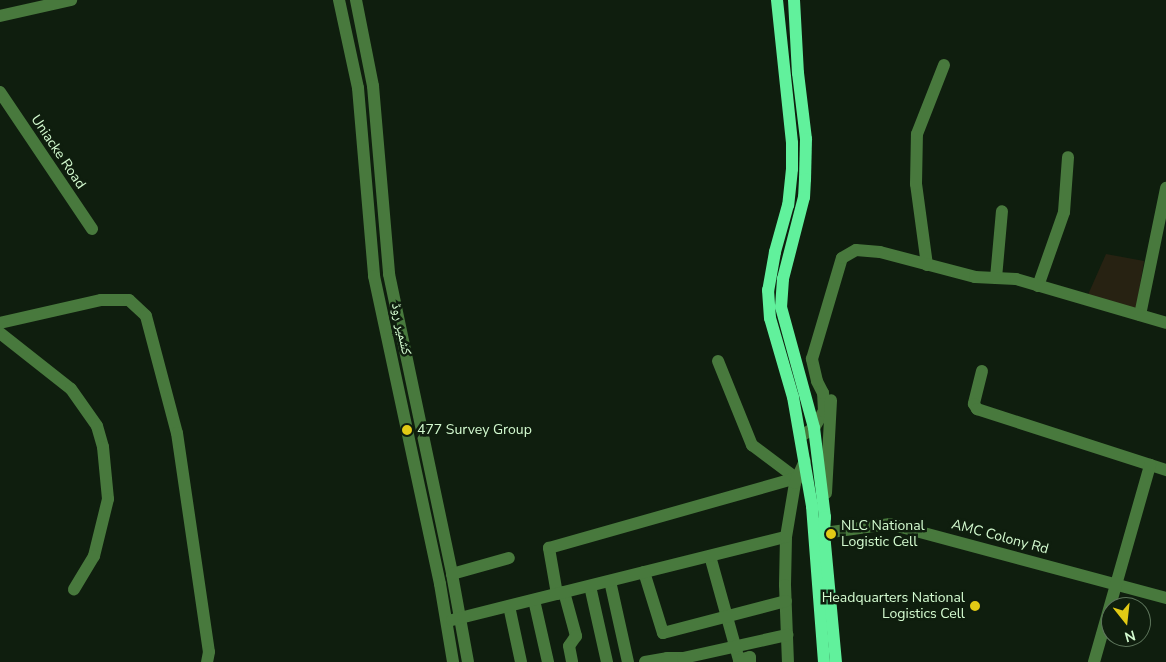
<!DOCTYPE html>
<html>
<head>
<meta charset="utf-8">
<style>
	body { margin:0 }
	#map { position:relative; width:1166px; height:662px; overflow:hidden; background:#0f1e0e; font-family:"Nunito Sans","Noto Naskh Arabic",sans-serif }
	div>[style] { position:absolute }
	.green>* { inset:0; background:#272212 }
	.minor>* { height:12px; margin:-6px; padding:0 6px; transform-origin:6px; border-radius:6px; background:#48793d }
	.major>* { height:12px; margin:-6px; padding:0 6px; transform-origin:6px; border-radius:6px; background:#61f19c }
	.dots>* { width:14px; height:14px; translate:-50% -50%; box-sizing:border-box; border:2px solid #0f1e0e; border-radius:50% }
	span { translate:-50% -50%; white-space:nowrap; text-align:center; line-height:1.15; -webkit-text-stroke:5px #0f1e0e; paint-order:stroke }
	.street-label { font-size:14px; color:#d4fbd0 }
	.poi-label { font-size:14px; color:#d4fbd0 }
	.left { translate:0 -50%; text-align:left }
	.right { translate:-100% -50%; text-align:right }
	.north { position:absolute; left:1101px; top:597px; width:50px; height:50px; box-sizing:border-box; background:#0f1e0e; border:1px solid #5e765c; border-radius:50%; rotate:164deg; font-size:14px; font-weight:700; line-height:20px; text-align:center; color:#d4fbd0 }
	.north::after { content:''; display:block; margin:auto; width:18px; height:22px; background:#e2ca15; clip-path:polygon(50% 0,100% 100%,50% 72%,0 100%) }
</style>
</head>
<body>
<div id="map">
	<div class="green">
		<i style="clip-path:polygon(1106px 254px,1144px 261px,1136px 310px,1087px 297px)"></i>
	</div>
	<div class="minor">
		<i style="left:339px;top:0;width:90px;rotate:77.8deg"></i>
		<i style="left:358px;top:88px;width:189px;rotate:85.1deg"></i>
		<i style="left:374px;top:276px;width:315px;rotate:77.9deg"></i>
		<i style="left:440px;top:584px;width:79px;rotate:80.5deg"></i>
		<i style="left:356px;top:0;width:88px;rotate:78.8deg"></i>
		<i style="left:373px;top:86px;width:189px;rotate:85.1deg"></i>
		<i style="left:389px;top:274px;width:307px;rotate:78.1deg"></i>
		<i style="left:452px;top:574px;width:89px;rotate:79.7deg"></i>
		<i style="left:0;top:16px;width:73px;rotate:-12.7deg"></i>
		<i style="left:0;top:92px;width:165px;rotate:56.1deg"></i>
		<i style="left:927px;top:265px;width:82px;rotate:-97.7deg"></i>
		<i style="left:916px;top:184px;width:50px;rotate:-88.9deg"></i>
		<i style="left:917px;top:134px;width:74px;rotate:-68.6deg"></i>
		<i style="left:996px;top:278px;width:67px;rotate:-84.9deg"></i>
		<i style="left:1038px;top:286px;width:78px;rotate:-70.6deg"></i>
		<i style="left:1064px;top:212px;width:55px;rotate:-85.8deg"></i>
		<i style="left:1140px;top:315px;width:130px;rotate:-78.4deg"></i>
		<i style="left:0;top:323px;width:104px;rotate:-12.8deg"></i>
		<i style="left:101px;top:300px;width:28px"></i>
		<i style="left:129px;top:300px;width:23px;rotate:43deg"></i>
		<i style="left:146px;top:316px;width:121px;rotate:75.2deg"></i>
		<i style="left:177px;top:433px;width:221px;rotate:81.7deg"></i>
		<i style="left:209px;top:652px;width:10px;rotate:101deg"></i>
		<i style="left:0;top:333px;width:90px;rotate:38.3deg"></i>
		<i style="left:71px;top:389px;width:45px;rotate:54.9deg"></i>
		<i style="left:97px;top:426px;width:22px;rotate:74deg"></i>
		<i style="left:103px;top:447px;width:52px;rotate:84.5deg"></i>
		<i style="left:108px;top:499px;width:59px;rotate:103.8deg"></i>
		<i style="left:94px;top:556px;width:39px;rotate:121deg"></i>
		<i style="left:718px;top:361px;width:91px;rotate:68deg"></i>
		<i style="left:752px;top:445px;width:55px;rotate:36.9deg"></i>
		<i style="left:982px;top:371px;width:34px;rotate:104deg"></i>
		<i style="left:974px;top:404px;width:6px;rotate:59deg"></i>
		<i style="left:977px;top:409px;width:199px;rotate:17.9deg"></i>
		<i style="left:801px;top:436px;width:15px;rotate:-32deg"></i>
		<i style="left:814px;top:428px;width:20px;rotate:-60deg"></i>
		<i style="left:824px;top:411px;width:18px;rotate:-93deg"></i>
		<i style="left:823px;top:393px;width:13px;rotate:-117deg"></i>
		<i style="left:817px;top:381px;width:23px;rotate:-103deg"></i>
		<i style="left:812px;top:359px;width:105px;rotate:-73.5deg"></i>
		<i style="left:842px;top:258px;width:16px;rotate:-30deg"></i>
		<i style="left:856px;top:250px;width:24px;rotate:5deg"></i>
		<i style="left:880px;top:252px;width:98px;rotate:14.7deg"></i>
		<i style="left:975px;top:277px;width:41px;rotate:2.8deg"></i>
		<i style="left:1016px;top:279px;width:156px;rotate:16.3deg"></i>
		<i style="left:826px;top:493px;width:93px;rotate:-86.9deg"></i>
		<i style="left:824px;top:533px;width:67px;rotate:-7.8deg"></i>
		<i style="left:890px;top:524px;width:286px;rotate:15deg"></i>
		<i style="left:786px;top:537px;width:48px;rotate:91.2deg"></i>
		<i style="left:785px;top:585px;width:77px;rotate:87.8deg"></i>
		<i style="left:710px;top:556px;width:108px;rotate:74.4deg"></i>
		<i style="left:739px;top:660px;width:11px;rotate:-15deg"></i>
		<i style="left:750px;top:657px;width:5px;rotate:90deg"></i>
		<i style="left:644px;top:572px;width:64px;rotate:72.7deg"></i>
		<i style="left:663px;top:633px;width:127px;rotate:-14.6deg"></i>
		<i style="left:452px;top:574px;width:59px;rotate:-15.7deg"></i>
		<i style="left:610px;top:581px;width:83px;rotate:77.5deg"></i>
		<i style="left:590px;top:586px;width:78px;rotate:77.4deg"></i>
		<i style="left:564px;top:592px;width:46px;rotate:74.7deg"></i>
		<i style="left:576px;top:636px;width:12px;rotate:125deg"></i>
		<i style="left:569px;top:646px;width:16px;rotate:79deg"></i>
		<i style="left:557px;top:594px;width:47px;rotate:-99.9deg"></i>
		<i style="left:549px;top:548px;width:257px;rotate:-15.8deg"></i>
		<i style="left:534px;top:600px;width:64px;rotate:77.3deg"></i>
		<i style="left:509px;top:606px;width:57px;rotate:77.9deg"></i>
		<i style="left:452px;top:620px;width:344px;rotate:-14deg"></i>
		<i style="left:786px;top:537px;width:55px;rotate:-80.5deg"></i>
		<i style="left:795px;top:483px;width:24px;rotate:-66deg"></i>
		<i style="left:645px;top:662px;width:22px;rotate:-10deg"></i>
		<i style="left:667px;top:658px;width:16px"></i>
		<i style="left:683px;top:658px;width:107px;rotate:-12.5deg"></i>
		<i style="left:1094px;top:662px;width:205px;rotate:-74.1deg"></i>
	</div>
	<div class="major">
		<i style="left:777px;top:0;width:144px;rotate:84deg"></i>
		<i style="left:792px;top:143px;width:26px;rotate:90deg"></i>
		<i style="left:792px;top:169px;width:36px;rotate:96deg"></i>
		<i style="left:788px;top:205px;width:49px;rotate:105.5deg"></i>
		<i style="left:775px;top:252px;width:39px;rotate:100deg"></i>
		<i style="left:768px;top:290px;width:28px;rotate:86deg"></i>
		<i style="left:770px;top:318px;width:82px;rotate:73.8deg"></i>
		<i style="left:793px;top:397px;width:111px;rotate:80.1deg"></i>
		<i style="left:812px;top:506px;width:156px;rotate:85.6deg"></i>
		<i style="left:794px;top:0;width:73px;rotate:86.9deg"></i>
		<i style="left:798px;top:73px;width:66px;rotate:83.1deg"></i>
		<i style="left:806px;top:139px;width:40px;rotate:91.4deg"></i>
		<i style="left:805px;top:179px;width:18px;rotate:93deg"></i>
		<i style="left:804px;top:197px;width:85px;rotate:104.4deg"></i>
		<i style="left:783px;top:279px;width:28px;rotate:94deg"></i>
		<i style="left:781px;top:307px;width:125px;rotate:74.7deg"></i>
		<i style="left:814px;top:428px;width:90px;rotate:83deg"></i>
		<i style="left:825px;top:517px;width:16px;rotate:94deg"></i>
		<i style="left:824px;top:533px;width:130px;rotate:84.7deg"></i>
	</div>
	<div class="dots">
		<i style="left:407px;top:430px;background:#e2ca15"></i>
		<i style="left:831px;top:534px;background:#e2ca15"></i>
		<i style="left:975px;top:606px;background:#e2ca15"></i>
	</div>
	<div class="street-label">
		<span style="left:58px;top:152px;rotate:56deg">Uniacke Road</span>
		<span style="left:401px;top:329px;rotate:78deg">کشمیر روڈ</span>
		<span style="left:1000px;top:537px;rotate:15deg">AMC Colony Rd</span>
	</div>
	<div class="poi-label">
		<span class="left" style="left:417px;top:430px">477 Survey Group</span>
		<span class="left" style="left:841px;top:534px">NLC National<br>Logistic Cell</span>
		<span class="right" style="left:965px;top:606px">Headquarters National<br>Logistics Cell</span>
	</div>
	<div class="north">N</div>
</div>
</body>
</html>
